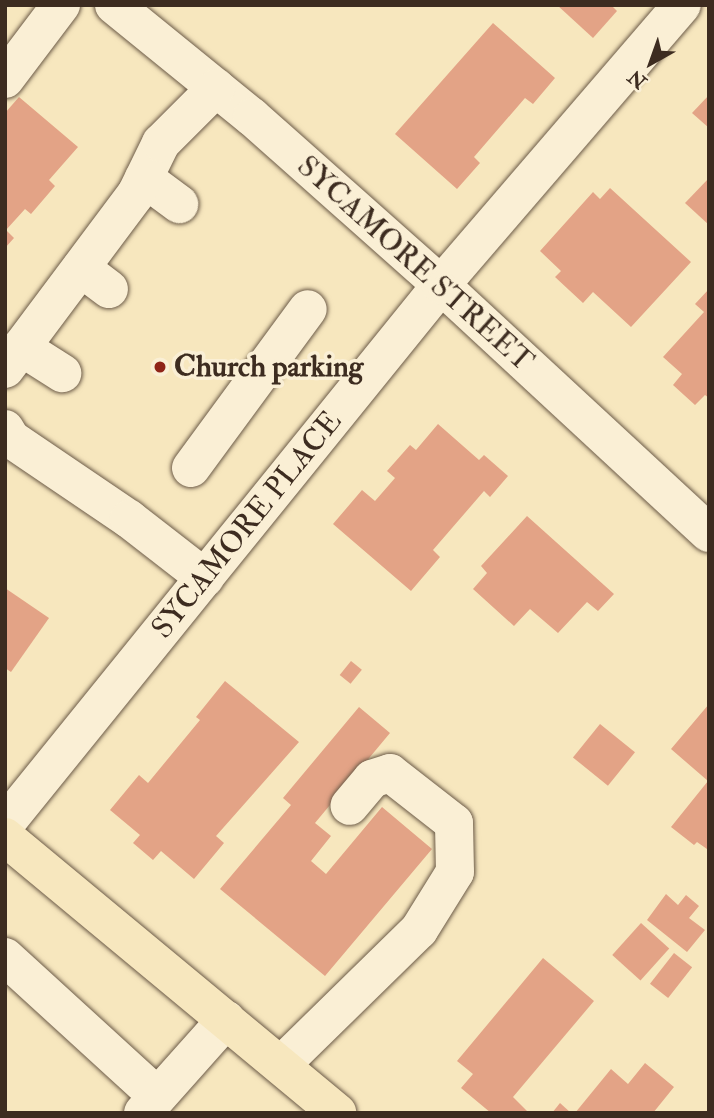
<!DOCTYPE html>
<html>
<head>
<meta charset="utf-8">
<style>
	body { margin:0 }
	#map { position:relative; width:714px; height:1118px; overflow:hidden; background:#f7e7be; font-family:"IM FELL Double Pica",serif }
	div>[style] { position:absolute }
	.building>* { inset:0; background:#e3a386; transform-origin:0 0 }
	.roads { filter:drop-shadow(0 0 2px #6c5b48) drop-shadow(0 0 2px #6c5b48) }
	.minor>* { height:38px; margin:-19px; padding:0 19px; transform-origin:19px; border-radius:19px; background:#faefd5 }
	.major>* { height:38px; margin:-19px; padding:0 19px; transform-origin:19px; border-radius:19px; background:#f7e7be }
	.dots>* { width:19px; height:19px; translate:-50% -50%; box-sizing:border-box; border:4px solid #faefd5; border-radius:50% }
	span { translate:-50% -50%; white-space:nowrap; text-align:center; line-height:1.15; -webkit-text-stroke:7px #faefd5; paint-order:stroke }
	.street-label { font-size:30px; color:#3d2c20 }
	.poi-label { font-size:30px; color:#3d2c20; font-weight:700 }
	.left { translate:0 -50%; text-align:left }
	.frame { position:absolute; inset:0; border:7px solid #3d2c20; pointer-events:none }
	.north { position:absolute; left:616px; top:28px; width:70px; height:70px; -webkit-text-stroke:5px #faefd5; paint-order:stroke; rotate:220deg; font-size:19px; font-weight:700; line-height:28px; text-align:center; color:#3d2c20 }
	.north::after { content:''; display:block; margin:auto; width:24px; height:32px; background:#3d2c20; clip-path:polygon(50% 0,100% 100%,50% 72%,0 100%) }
</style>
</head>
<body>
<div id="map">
	<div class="building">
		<i style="clip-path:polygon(557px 5px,611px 5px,617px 11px,593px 38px)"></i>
		<i style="clip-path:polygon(493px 23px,555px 78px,533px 104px,525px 98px,474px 157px,480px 163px,457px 189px,395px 134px)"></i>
		<i style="clip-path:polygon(709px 95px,709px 128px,692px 113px)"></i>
		<i style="clip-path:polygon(19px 97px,78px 147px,49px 180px,55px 186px,31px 214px,25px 209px,6px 230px,14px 238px,5px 248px,5px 113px)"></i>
		<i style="clip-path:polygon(709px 178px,709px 225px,685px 203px)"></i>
		<i style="clip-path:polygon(610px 188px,691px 262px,631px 327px,593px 292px,583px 303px,555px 277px,561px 271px,540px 251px,593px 192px,600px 199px)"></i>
		<i style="clip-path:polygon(709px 289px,709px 398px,705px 395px,695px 405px,673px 385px,682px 374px,663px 357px,704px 312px,695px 304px)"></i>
		<i style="clip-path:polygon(438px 424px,479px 460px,484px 455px,508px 476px,490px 497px,484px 491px,433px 550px,440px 557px,411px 591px,333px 524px,362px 490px,375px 501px,395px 478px,387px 471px,410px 445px,416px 450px)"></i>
		<i style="clip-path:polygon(527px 516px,614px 594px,598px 611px,587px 602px,558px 633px,530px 609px,514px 626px,473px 589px,487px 573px,481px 566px)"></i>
		<i style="clip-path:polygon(5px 588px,49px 618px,11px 672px,5px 668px)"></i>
		<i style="left:351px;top:661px;width:14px;height:18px;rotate:39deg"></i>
		<i style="clip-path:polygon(225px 681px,299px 742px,216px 836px,224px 843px,194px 879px,161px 851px,153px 860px,133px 843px,140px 835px,110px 810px,139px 775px,148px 783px,200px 720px,196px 717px)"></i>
		<i style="clip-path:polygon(709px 704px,709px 846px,707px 849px,697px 842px,694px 845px,671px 827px,708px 781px,671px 749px)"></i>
		<i style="clip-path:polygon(359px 707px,390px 733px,315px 823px,331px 836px,311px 861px,326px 874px,382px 807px,432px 849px,325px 976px,220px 889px,291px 805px,283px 798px)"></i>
		<i style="left:600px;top:724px;width:45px;height:43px;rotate:39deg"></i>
		<i style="clip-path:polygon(666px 894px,678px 905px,686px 895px,699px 906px,689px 918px,705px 930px,687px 952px,647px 920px)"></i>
		<i style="left:641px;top:923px;width:38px;height:43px;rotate:42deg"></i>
		<i style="left:674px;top:953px;width:23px;height:39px;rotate:38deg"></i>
		<i style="clip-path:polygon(543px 958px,594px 1001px,513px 1097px,529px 1113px,491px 1113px,461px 1088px,473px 1074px,457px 1061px)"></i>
		<i style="clip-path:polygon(645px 1063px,674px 1087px,653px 1113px,575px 1113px,611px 1069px,628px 1084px)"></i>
		<i style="clip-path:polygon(560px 1103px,571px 1113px,552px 1113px)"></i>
	</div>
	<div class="roads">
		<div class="minor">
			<i style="left:114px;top:5px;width:178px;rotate:39.1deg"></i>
			<i style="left:252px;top:117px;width:253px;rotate:41.6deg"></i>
			<i style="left:441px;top:285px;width:365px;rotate:42.8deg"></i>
			<i style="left:5px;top:79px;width:93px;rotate:-52.9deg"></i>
			<i style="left:144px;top:178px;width:44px;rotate:36.6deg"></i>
			<i style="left:81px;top:268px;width:35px;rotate:37deg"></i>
			<i style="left:21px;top:347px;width:49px;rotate:32.4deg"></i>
			<i style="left:5px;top:369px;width:219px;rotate:-53.2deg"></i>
			<i style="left:136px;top:194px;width:57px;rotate:-63.9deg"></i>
			<i style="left:161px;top:143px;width:78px;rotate:-45deg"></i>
			<i style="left:5px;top:429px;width:12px;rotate:59deg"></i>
			<i style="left:11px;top:439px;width:143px;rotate:34.1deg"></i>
			<i style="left:129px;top:519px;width:96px;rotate:37.8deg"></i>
			<i style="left:191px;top:468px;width:197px;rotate:-53.7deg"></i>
			<i style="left:5px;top:824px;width:693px;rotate:-51.03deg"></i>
			<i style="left:441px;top:285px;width:369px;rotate:-49.3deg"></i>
			<i style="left:5px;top:957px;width:206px;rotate:42.4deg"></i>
			<i style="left:281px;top:1065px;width:193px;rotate:-44.4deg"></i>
			<i style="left:419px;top:930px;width:68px;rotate:-58.2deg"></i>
			<i style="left:455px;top:872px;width:49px;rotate:-91.2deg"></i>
			<i style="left:454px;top:823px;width:81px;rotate:-142deg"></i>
			<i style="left:390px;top:773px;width:19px;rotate:162deg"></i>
			<i style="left:372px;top:779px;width:35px;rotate:130deg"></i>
			<i style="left:143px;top:1113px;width:125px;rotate:-48.3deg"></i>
		</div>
		<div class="major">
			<i style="left:5px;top:837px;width:432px;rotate:39.7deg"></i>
		</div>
	</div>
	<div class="dots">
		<i style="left:160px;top:367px;background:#8f2418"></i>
	</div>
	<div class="street-label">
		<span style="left:415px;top:264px;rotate:42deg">SYCAMORE STREET</span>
		<span style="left:247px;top:525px;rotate:-51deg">SYCAMORE PLACE</span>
	</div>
	<div class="poi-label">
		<span class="left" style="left:174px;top:367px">Church parking</span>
	</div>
	<div class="frame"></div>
	<div class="north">N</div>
</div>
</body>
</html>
